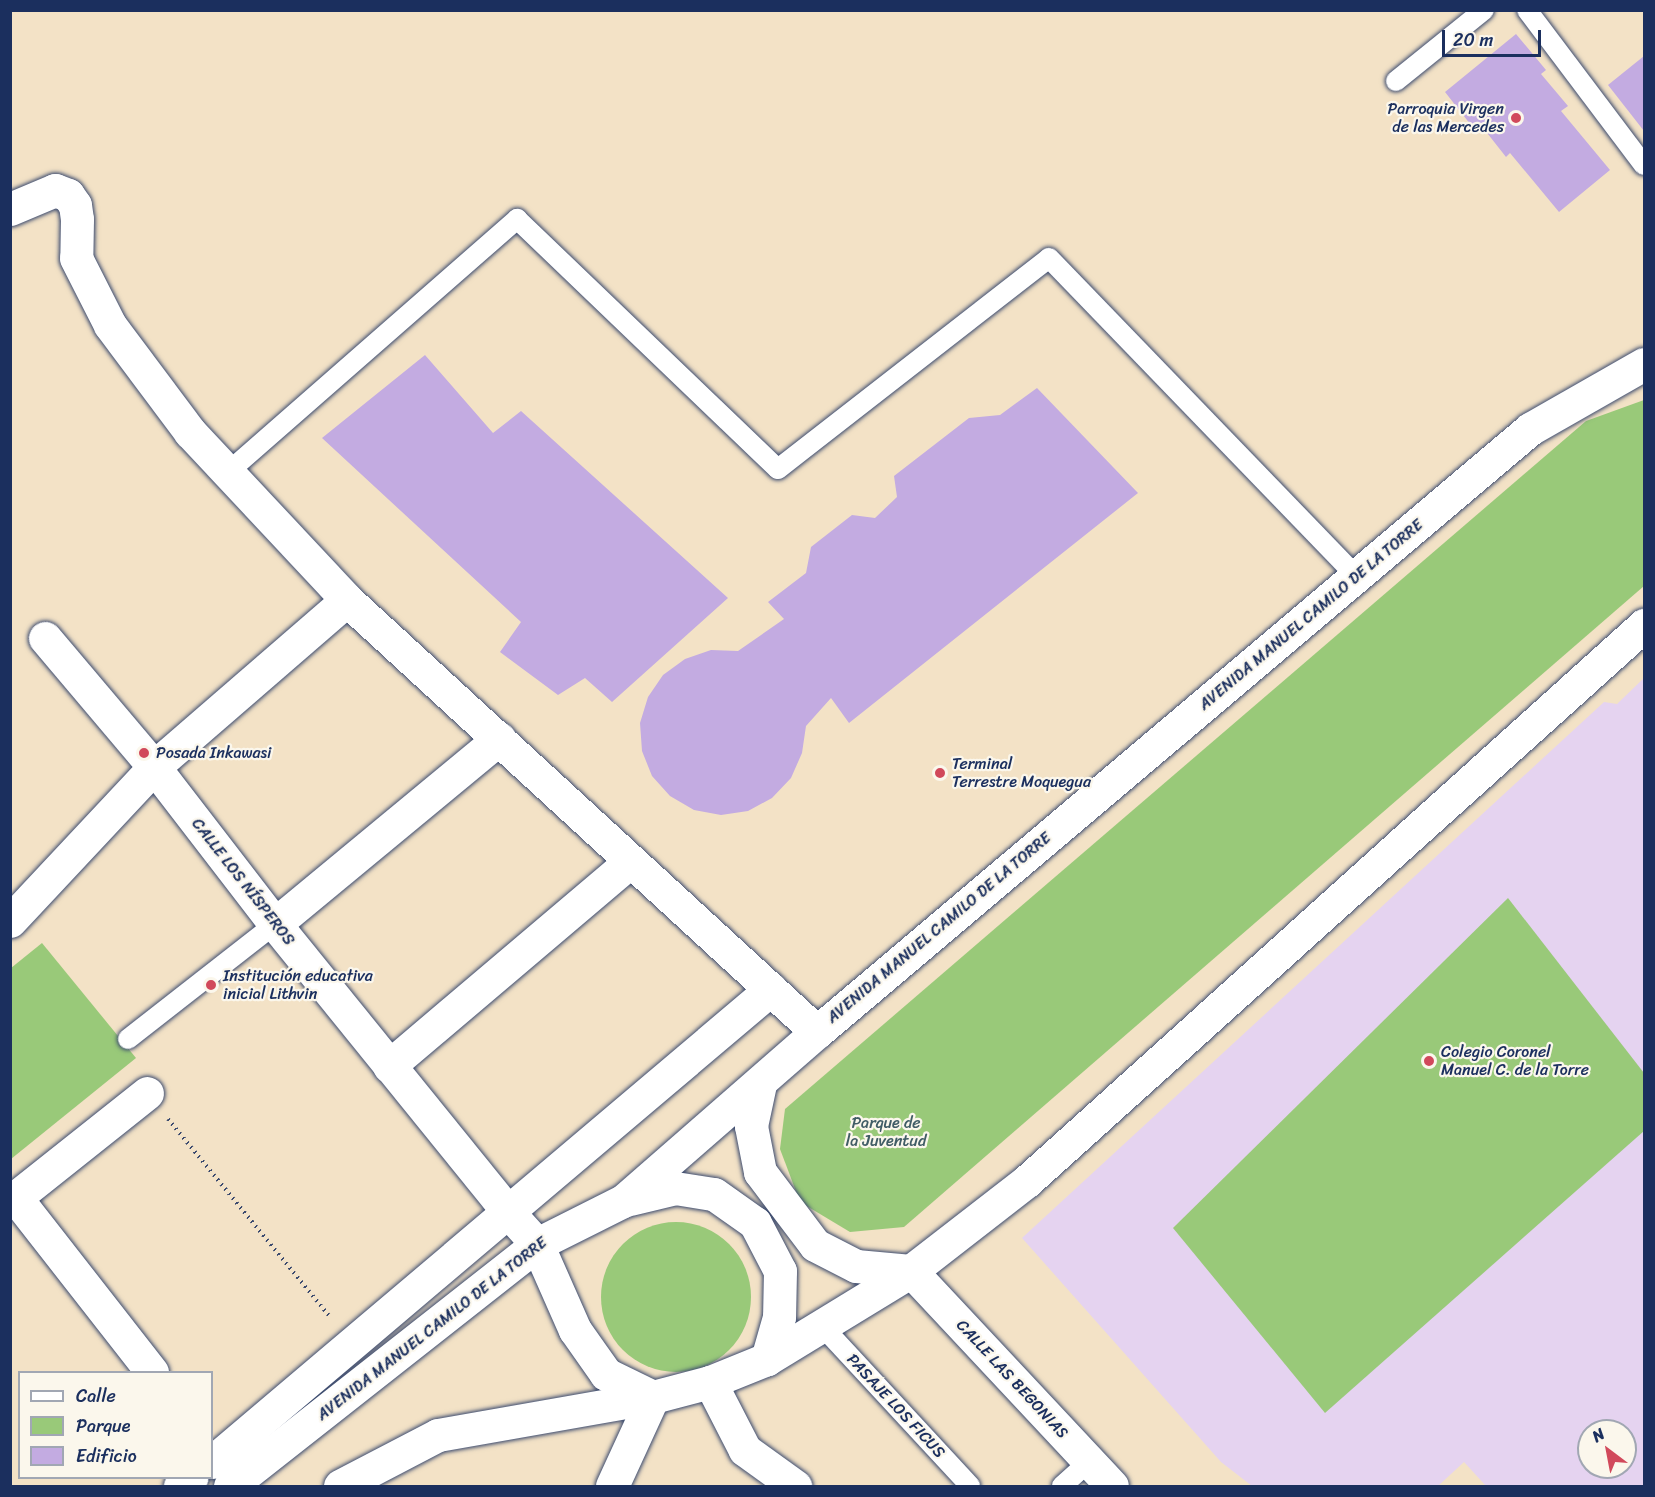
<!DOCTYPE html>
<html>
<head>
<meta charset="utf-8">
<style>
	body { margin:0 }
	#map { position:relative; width:1655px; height:1497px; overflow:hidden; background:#f3e2c6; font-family:Sriracha,sans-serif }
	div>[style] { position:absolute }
	.built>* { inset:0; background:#e5d3f0 }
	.green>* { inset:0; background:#99c979 }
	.round { border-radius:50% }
	.building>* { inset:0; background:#c3abe1 }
	.path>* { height:4px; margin-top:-2px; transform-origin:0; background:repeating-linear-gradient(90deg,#3b4a6e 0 1.5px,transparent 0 6px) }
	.roads { filter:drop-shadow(0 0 2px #3b4a6e) drop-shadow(0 0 2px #3b4a6e) }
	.lane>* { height:20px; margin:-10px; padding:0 10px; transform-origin:10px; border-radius:10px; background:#fff }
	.street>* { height:33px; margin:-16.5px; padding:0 16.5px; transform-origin:16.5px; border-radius:16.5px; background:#fff }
	.secondary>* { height:33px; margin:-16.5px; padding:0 16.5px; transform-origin:16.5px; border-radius:16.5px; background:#fff }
	.primary>* { height:33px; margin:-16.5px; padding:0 16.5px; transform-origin:16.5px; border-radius:16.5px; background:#fff }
	.dots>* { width:16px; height:16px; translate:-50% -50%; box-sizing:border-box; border:3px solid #fbf7ec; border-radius:50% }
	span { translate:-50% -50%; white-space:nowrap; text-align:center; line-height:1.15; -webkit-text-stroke:4.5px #fbf7ec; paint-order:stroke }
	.poi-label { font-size:16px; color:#1b2f5e }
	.right { translate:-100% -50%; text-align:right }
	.left { translate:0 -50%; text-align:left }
	.street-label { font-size:16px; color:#1b2f5e }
	.park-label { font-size:16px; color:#415d66 }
	.frame { position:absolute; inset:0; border:12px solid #1b2f5e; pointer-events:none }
	.legend { position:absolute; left:18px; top:1371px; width:195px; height:108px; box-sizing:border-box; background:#fbf7ec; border:2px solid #a1a7b3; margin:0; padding:8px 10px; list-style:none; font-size:18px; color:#1b2f5e }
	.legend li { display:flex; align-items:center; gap:12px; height:30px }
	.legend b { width:30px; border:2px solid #a1a7b3 }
	.north { position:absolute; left:1577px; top:1419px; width:60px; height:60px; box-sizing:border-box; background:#fbf7ec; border:2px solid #a1a7b3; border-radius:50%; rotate:328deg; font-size:16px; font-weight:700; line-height:24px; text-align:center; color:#1b2f5e }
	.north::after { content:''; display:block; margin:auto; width:21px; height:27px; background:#d1495b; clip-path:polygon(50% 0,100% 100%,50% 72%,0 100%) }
	.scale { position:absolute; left:1442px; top:30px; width:99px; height:27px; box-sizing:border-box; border:3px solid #1b2f5e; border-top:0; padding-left:8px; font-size:18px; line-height:21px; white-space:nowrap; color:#1b2f5e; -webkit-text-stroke:4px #fbf7ec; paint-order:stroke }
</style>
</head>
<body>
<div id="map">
	<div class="built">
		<i style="clip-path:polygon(evenodd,1644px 678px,1644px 1486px,1486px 1486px,1464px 1462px,1438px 1486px,1252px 1486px,1221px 1462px,1022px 1238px,1604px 702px,1617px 704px,1644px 678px,1589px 1431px,1625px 1431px,1625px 1467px,1589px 1467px,1589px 1431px)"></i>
	</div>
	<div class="green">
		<i style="clip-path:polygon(1644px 400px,1644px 586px,904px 1227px,850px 1232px,800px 1202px,780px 1149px,785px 1109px,1586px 421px)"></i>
		<i style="clip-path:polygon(1508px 898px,1644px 1073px,1644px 1131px,1325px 1413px,1173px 1228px)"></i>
		<i style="clip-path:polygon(42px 943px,136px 1058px,11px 1159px,11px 968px)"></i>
		<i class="round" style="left:601px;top:1222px;width:150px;height:150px"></i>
	</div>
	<div class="building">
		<i style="clip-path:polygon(1516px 34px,1546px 70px,1541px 74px,1568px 106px,1561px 111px,1610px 170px,1559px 212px,1510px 153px,1506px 157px,1480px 124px,1474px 129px,1445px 92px)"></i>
		<i style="clip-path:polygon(1644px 56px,1644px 131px,1608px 85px)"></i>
		<i style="clip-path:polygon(425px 355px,493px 433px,521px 411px,728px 598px,612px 702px,585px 678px,558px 695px,500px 652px,521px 622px,322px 438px)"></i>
		<i style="clip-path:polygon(1037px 388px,1138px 493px,849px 723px,831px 698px,806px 726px,802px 753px,791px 778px,772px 798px,748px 811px,721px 815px,694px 810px,670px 796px,652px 776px,642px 751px,640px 723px,648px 697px,663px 675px,685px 659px,711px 650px,738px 651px,784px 619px,768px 602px,806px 573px,811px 547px,852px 515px,875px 518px,897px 497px,894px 476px,969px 418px,1000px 415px)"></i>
	</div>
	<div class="path">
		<i style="left:168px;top:1119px;width:256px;rotate:50.7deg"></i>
	</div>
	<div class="roads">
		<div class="lane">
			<i style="left:1527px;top:10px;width:194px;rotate:53deg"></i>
			<i style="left:1396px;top:81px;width:113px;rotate:-38.9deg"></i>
			<i style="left:227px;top:473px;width:386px;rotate:-41.2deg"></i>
			<i style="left:517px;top:219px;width:361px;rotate:43.8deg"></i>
			<i style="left:778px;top:469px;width:343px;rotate:-37.9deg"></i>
			<i style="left:1049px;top:258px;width:442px;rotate:46deg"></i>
			<i style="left:128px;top:1039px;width:187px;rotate:-38deg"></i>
			<i style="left:822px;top:1326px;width:218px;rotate:47.2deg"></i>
			<i style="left:1062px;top:1486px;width:36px;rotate:-42deg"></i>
		</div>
		<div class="street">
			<i style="left:10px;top:209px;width:49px;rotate:-22.9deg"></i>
			<i style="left:55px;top:190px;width:14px;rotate:21deg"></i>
			<i style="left:68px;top:195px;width:12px;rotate:55deg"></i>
			<i style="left:75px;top:205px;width:14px;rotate:82deg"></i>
			<i style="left:77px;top:219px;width:39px;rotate:91deg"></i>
			<i style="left:76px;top:258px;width:75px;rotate:63.1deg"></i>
			<i style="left:110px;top:325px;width:134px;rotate:53.2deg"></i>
			<i style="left:190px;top:432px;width:230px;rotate:46.9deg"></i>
			<i style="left:347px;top:600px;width:638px;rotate:42.59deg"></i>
			<i style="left:45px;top:638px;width:169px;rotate:49.8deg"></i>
			<i style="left:154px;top:767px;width:198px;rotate:52.4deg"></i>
			<i style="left:275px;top:924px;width:370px;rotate:51deg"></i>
			<i style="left:10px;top:921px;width:211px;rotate:-46.9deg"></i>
			<i style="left:154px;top:767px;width:255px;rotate:-40.9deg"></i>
			<i style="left:275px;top:924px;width:291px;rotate:-39.6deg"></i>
			<i style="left:389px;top:1066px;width:317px;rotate:-40.3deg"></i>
			<i style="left:16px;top:1198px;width:221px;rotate:52deg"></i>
			<i style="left:10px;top:1202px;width:175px;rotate:-38.5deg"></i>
			<i style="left:911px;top:1271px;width:294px;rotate:46.9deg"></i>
			<i style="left:212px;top:1462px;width:732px;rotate:-40.24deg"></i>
			<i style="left:180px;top:1486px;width:14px;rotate:-36deg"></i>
		</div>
		<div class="secondary">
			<i style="left:508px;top:1212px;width:43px;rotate:47.8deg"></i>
			<i style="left:710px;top:1382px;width:76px;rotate:62.8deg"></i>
			<i style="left:745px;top:1450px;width:62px;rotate:35.8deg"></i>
			<i style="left:612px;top:1486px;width:98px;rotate:-65.3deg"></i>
		</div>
		<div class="primary">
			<i style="left:760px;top:1084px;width:43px;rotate:102.1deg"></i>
			<i style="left:751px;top:1126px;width:47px;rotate:78.9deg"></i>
			<i style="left:760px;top:1172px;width:91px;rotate:53deg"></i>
			<i style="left:815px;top:1245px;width:46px;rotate:27.1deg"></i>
			<i style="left:856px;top:1266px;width:55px;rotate:5.2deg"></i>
			<i style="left:630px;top:1199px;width:46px;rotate:-13.7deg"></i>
			<i style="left:675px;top:1188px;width:39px;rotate:9deg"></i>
			<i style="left:714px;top:1194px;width:50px;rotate:35.3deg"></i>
			<i style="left:755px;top:1223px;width:54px;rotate:62.5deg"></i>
			<i style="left:780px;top:1271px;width:46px;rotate:91.2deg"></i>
			<i style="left:779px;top:1317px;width:44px;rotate:105.9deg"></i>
			<i style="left:537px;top:1244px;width:94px;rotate:66.2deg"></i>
			<i style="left:575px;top:1330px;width:54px;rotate:54.8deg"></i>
			<i style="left:606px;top:1374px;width:52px;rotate:26.1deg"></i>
			<i style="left:230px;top:1486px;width:391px;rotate:-38.2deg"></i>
			<i style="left:537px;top:1244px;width:96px;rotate:-26.6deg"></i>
			<i style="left:623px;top:1201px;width:257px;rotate:-41.1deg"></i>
			<i style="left:817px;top:1032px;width:934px;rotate:-40.22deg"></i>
			<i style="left:1530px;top:429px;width:131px;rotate:-29.7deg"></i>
			<i style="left:340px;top:1486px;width:110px;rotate:-27.5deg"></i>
			<i style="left:438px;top:1435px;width:218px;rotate:-10deg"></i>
			<i style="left:653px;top:1397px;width:59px;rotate:-14.7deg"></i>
			<i style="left:710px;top:1382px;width:61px;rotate:-22deg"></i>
			<i style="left:767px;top:1359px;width:169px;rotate:-31.4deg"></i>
			<i style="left:911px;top:1271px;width:147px;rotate:-37.8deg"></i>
			<i style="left:1027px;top:1181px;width:831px;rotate:-42.02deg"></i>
		</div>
	</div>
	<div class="dots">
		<i style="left:1516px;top:118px;background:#d1495b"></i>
		<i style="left:144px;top:753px;background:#d1495b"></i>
		<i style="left:940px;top:773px;background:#d1495b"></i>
		<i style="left:211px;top:985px;background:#d1495b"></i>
		<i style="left:1429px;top:1061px;background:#d1495b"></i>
	</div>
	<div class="poi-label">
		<span class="right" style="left:1504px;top:118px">Parroquia Virgen<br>de las Mercedes</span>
		<span class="left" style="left:156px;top:753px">Posada Inkawasi</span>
		<span class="left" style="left:952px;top:773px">Terminal<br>Terrestre Moquegua</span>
		<span class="left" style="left:223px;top:985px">Institución educativa<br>inicial Lithvin</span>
		<span class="left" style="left:1441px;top:1061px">Colegio Coronel<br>Manuel C. de la Torre</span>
	</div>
	<div class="street-label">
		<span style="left:1311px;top:615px;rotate:-40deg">AVENIDA MANUEL CAMILO DE LA TORRE</span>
		<span style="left:243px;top:882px;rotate:52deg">CALLE LOS NÍSPEROS</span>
		<span style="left:939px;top:928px;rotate:-40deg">AVENIDA MANUEL CAMILO DE LA TORRE</span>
		<span style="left:432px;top:1329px;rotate:-38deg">AVENIDA MANUEL CAMILO DE LA TORRE</span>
		<span style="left:1012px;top:1379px;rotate:47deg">CALLE LAS BEGONIAS</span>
		<span style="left:896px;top:1406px;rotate:47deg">PASAJE LOS FICUS</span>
	</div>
	<div class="park-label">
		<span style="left:886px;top:1132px">Parque de<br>la Juventud</span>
	</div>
	<div class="frame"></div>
	<ul class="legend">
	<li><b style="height:8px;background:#fff"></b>Calle</li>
	<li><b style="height:16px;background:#99c979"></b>Parque</li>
	<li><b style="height:16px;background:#c3abe1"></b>Edificio</li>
	</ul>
	<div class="north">N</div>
	<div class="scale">20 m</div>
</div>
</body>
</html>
